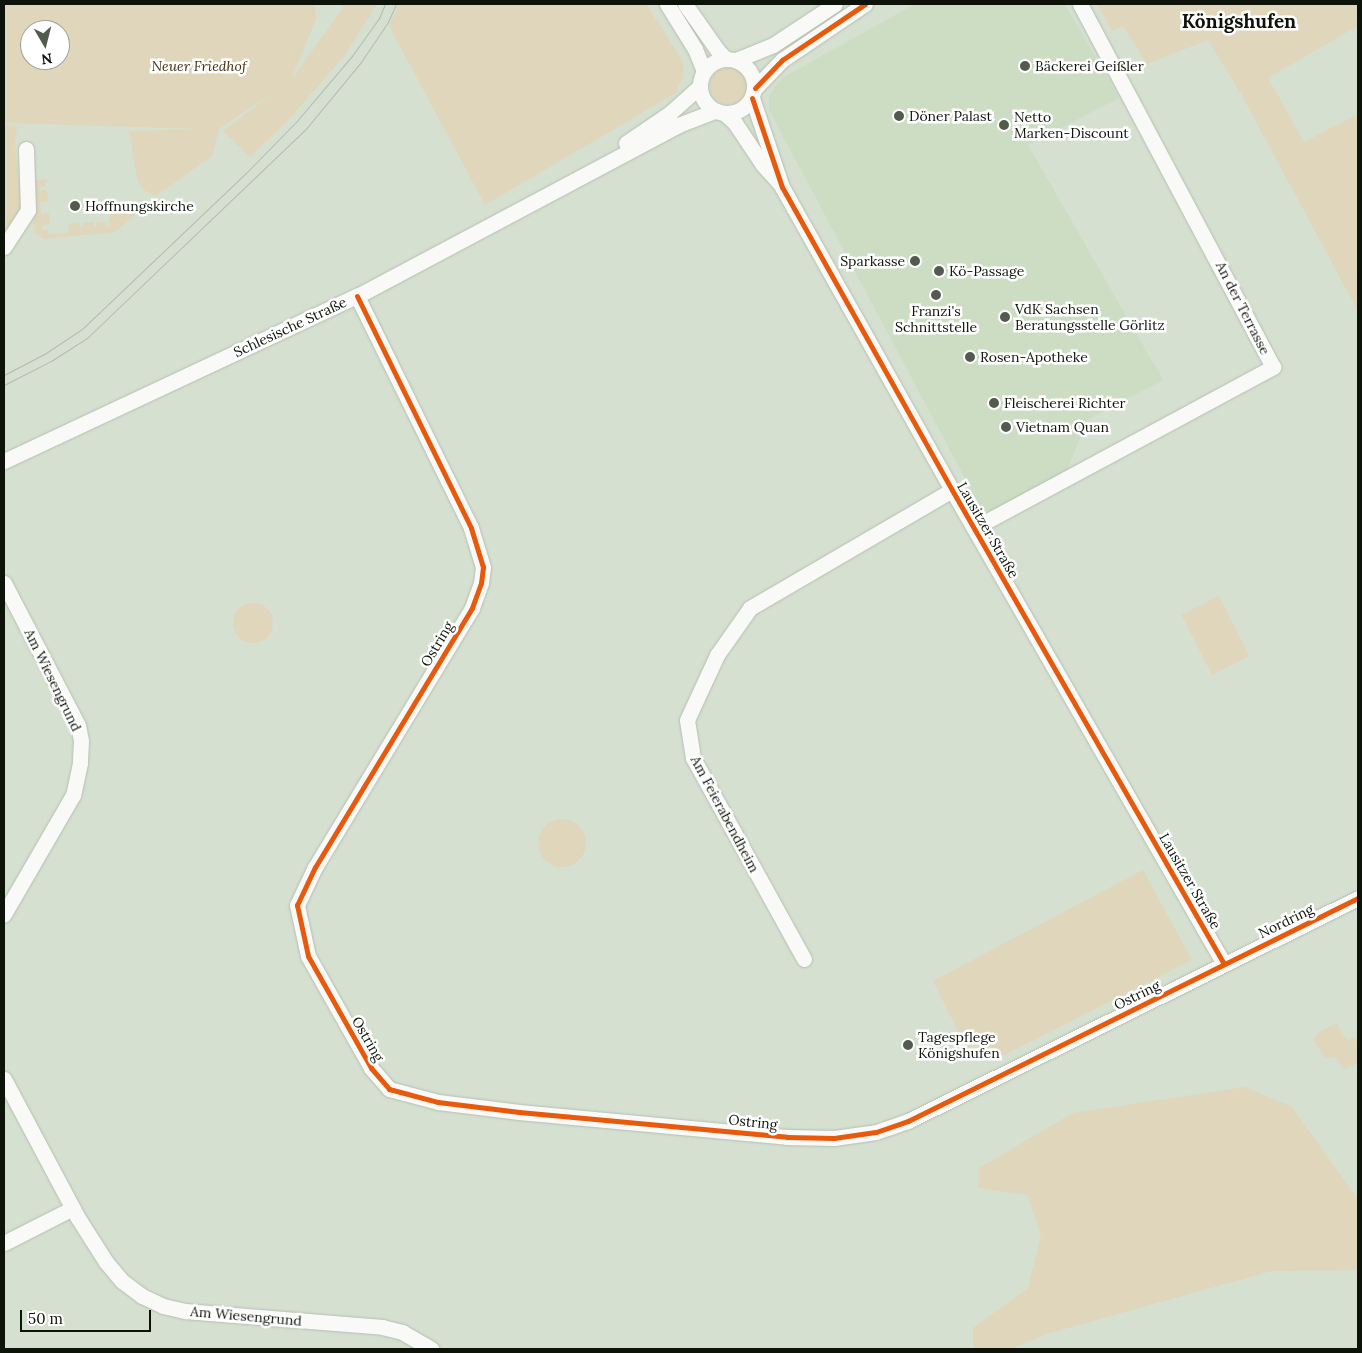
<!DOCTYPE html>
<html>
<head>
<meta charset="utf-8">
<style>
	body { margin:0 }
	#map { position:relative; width:1362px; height:1353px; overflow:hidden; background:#d5e0d0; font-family:Lora,serif }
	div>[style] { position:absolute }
	.built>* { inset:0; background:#ccddc3 }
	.green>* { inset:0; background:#dfd6bb; transform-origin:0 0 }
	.round { border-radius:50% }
	.roads { filter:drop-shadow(0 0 1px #b6beb2) drop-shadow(0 0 1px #b6beb2) }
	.minor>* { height:15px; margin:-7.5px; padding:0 7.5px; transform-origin:7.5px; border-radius:7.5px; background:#f9faf8 }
	.minor>.ring { margin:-7.5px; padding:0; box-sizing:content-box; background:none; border:15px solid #f9faf8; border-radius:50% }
	.tram>* { height:1px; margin:-0.5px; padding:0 0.5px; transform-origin:0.5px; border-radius:0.5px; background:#b5b7b4 }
	.cycleway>* { height:5px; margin:-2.5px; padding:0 2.5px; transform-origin:2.5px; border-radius:2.5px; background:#e8590c }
	.dots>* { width:14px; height:14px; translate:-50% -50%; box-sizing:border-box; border:2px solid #fff; border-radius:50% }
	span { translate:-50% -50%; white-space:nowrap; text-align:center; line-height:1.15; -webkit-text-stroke:5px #fff; paint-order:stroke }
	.park-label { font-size:14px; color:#462f0e; font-style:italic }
	.poi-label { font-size:14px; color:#0d1309 }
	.left { translate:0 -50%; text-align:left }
	.right { translate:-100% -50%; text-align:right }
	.street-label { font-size:14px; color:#0d1309 }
	.district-label { font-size:19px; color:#0d1309; font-weight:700 }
	.frame { position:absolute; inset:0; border:5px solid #0d1309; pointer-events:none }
	.north { position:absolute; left:20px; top:20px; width:50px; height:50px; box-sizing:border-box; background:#fff; border:1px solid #9ea19d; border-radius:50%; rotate:172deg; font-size:14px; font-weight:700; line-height:20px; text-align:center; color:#0d1309 }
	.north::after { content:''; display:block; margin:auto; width:18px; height:22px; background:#535b4f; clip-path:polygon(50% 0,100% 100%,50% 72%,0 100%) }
	.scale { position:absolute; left:20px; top:1310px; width:131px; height:22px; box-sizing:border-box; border:2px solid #0d1309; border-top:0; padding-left:6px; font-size:15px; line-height:18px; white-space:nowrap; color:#0d1309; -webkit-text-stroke:4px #fff; paint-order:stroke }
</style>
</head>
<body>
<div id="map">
	<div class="built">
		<i style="clip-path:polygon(915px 4px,1065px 4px,1119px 98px,1028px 145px,1163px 380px,1087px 420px,1065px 475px,995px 511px,982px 510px,769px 110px,769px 98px,774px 87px,784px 77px)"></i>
	</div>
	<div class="green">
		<i style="clip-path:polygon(evenodd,4px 4px,315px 4px,316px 19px,291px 80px,343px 8px,343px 4px,377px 4px,346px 54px,292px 116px,250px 157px,223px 131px,276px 91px,219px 129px,212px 156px,156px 196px,145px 191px,138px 182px,129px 131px,202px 129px,4px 123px,4px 4px,30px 30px,60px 30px,60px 60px,30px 60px,30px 30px)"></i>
		<i style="clip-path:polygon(399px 4px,646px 4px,681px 58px,684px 68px,683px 77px,676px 93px,485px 205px,389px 26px)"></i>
		<i style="clip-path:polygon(1097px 4px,1358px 4px,1358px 26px,1268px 78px,1304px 142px,1358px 114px,1358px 311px,1241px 94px,1208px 40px,1147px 64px,1123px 26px,1112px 31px)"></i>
		<i class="round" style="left:710px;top:68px;width:36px;height:36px"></i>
		<i style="clip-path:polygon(4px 126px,17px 126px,15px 142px,18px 181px,23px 181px,24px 209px,4px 238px)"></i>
		<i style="clip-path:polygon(49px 179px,49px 181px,45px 182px,46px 186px,39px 187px,40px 191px,47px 190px,48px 201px,40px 202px,41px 214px,49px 213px,50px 224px,42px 225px,42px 230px,48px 229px,49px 234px,68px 233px,69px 224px,80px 223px,80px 227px,83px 227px,83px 223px,94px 222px,94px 226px,97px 226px,97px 222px,106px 222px,106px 226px,109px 225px,110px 210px,144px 207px,115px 232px,44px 239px,35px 233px,31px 211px,30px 181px)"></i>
		<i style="left:1219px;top:596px;width:67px;height:42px;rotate:63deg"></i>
		<i class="round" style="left:233px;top:603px;width:40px;height:40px"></i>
		<i class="round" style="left:538px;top:819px;width:48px;height:48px"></i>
		<i style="clip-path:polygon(1143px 870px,1192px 960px,996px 1059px,986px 1040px,967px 1049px,933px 981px)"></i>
		<i style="clip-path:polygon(1336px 1023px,1347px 1040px,1355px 1038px,1358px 1045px,1358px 1063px,1344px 1069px,1335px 1057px,1325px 1058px,1313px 1039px,1318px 1033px)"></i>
		<i style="clip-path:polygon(1245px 1087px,1291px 1106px,1358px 1199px,1358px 1270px,1272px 1271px,1050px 1333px,1011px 1349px,973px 1349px,973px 1328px,1028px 1288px,1041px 1235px,1027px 1195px,978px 1188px,979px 1168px,1073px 1113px)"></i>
	</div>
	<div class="roads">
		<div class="minor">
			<i style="left:667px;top:4px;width:53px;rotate:58.1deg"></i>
			<i style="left:695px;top:49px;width:24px;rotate:68deg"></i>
			<i style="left:685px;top:4px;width:57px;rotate:54.9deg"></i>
			<i style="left:718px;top:51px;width:11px;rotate:45deg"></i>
			<i class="ring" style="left:700px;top:59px;width:39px;height:39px"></i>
			<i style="left:736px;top:60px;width:40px;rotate:-22deg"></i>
			<i style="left:773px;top:45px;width:74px;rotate:-33.5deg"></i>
			<i style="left:755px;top:88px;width:39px;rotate:-46deg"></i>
			<i style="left:782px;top:60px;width:100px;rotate:-34deg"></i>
			<i style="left:752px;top:98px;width:94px;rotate:71.4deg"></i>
			<i style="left:782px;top:187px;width:347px;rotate:60.7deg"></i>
			<i style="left:952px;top:490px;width:546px;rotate:60.15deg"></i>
			<i style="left:724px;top:113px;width:15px;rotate:42deg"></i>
			<i style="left:735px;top:123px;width:50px;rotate:56.3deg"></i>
			<i style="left:763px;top:165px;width:25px;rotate:48deg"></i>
			<i style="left:626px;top:143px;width:53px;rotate:-34.3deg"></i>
			<i style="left:670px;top:113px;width:40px;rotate:-42deg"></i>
			<i style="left:4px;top:247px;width:44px;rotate:-57deg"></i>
			<i style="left:28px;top:210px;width:61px;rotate:-91.9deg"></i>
			<i style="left:357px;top:296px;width:258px;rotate:63.8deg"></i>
			<i style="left:471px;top:528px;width:41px;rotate:72.9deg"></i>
			<i style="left:483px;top:567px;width:16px;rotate:97deg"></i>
			<i style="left:481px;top:583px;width:27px;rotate:110deg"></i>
			<i style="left:472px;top:608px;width:303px;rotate:121.2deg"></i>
			<i style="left:315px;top:867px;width:42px;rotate:115.3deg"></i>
			<i style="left:297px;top:905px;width:52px;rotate:77.8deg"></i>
			<i style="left:308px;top:956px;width:129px;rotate:60.6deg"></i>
			<i style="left:371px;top:1068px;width:28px;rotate:49deg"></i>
			<i style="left:389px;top:1089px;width:51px;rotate:14.9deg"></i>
			<i style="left:438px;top:1102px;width:82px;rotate:7deg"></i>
			<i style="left:519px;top:1112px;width:269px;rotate:5.3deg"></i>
			<i style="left:787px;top:1137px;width:47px;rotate:1.2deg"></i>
			<i style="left:834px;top:1138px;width:42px;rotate:-8.1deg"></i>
			<i style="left:876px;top:1132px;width:34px;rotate:-19deg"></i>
			<i style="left:908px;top:1121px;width:502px;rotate:-26.36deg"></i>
			<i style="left:4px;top:461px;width:390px;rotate:-25.1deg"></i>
			<i style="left:357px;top:296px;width:364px;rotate:-28deg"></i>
			<i style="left:678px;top:125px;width:40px;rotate:-21deg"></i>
			<i style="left:974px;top:528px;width:340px;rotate:-28.3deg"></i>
			<i style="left:1273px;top:367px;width:411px;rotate:-118deg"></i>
			<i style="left:4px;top:583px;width:160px;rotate:62.5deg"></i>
			<i style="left:78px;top:725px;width:16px;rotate:79deg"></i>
			<i style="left:81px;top:741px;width:22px;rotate:93deg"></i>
			<i style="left:80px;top:763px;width:33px;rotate:102deg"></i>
			<i style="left:73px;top:795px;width:138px;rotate:120.1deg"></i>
			<i style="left:804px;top:959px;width:230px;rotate:-118.9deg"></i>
			<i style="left:693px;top:758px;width:38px;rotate:-99deg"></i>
			<i style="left:687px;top:720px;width:72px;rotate:-65.2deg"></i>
			<i style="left:717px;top:655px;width:57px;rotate:-54.9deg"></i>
			<i style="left:750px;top:608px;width:234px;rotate:-30.3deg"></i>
			<i style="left:4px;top:1079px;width:157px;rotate:62deg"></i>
			<i style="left:78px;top:1218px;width:52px;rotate:57.5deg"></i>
			<i style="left:106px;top:1262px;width:25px;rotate:50deg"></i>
			<i style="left:122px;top:1281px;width:25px;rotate:37deg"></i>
			<i style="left:142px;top:1296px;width:23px;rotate:25deg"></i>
			<i style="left:163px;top:1306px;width:23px;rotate:13deg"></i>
			<i style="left:185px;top:1311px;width:198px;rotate:4.6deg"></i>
			<i style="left:382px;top:1327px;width:21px;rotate:14deg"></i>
			<i style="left:402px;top:1332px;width:34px;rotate:30deg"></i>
			<i style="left:4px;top:1243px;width:77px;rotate:-26.9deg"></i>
		</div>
	</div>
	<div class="tram">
		<i style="left:4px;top:375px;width:47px;rotate:-27.6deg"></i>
		<i style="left:46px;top:353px;width:43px;rotate:-33.7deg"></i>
		<i style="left:82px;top:329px;width:226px;rotate:-43.6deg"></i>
		<i style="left:246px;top:173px;width:71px;rotate:-45.6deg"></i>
		<i style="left:296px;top:122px;width:87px;rotate:-49.7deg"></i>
		<i style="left:352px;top:56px;width:47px;rotate:-54.6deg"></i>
		<i style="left:379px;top:18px;width:15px;rotate:-67deg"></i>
		<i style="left:4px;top:385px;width:53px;rotate:-27.1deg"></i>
		<i style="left:51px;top:361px;width:43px;rotate:-32.6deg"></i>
		<i style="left:87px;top:338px;width:301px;rotate:-43.7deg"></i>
		<i style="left:305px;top:130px;width:88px;rotate:-50.5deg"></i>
		<i style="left:361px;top:62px;width:48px;rotate:-56deg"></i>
		<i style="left:388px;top:22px;width:20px;rotate:-66deg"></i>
	</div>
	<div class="cycleway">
		<i style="left:755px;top:88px;width:39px;rotate:-46deg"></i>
		<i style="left:782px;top:60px;width:100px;rotate:-34deg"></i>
		<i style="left:752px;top:98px;width:94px;rotate:71.4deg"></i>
		<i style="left:782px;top:187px;width:347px;rotate:60.7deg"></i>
		<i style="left:952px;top:490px;width:546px;rotate:60.15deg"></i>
		<i style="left:357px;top:296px;width:258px;rotate:63.8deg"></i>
		<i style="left:471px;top:528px;width:41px;rotate:72.9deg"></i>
		<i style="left:483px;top:567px;width:16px;rotate:97deg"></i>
		<i style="left:481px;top:583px;width:27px;rotate:110deg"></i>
		<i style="left:472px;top:608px;width:303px;rotate:121.2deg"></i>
		<i style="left:315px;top:867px;width:42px;rotate:115.3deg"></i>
		<i style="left:297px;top:905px;width:52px;rotate:77.8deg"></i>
		<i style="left:308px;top:956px;width:129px;rotate:60.6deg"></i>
		<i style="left:371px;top:1068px;width:28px;rotate:49deg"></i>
		<i style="left:389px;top:1089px;width:51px;rotate:14.9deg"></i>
		<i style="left:438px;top:1102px;width:82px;rotate:7deg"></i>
		<i style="left:519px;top:1112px;width:269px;rotate:5.3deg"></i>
		<i style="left:787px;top:1137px;width:47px;rotate:1.2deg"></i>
		<i style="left:834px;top:1138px;width:42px;rotate:-8.1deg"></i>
		<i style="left:876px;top:1132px;width:34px;rotate:-19deg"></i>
		<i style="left:908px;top:1121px;width:502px;rotate:-26.36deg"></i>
	</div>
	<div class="dots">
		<i style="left:1025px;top:66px;background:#535b4f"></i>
		<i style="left:899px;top:116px;background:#535b4f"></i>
		<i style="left:1004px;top:125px;background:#535b4f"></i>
		<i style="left:75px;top:206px;background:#535b4f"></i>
		<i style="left:915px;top:261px;background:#535b4f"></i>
		<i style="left:939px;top:271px;background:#535b4f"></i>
		<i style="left:936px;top:295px;background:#535b4f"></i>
		<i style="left:1005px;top:317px;background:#535b4f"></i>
		<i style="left:970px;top:357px;background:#535b4f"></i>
		<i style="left:994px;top:403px;background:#535b4f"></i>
		<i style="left:1006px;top:427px;background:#535b4f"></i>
		<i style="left:908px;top:1045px;background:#535b4f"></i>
	</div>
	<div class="park-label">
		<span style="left:199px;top:66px">Neuer Friedhof</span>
	</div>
	<div class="poi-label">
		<span class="left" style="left:1035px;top:66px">Bäckerei Geißler</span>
		<span class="left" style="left:909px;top:116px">Döner Palast</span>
		<span class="left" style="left:1014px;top:125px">Netto<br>Marken-Discount</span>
		<span class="left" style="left:85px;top:206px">Hoffnungskirche</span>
		<span class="right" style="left:905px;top:261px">Sparkasse</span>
		<span class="left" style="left:949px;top:271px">Kö-Passage</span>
		<span class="left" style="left:1015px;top:317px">VdK Sachsen<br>Beratungsstelle Görlitz</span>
		<span style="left:936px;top:319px">Franzi's<br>Schnittstelle</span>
		<span class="left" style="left:980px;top:357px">Rosen-Apotheke</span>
		<span class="left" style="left:1004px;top:403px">Fleischerei Richter</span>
		<span class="left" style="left:1016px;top:427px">Vietnam Quan</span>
		<span class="left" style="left:918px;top:1045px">Tagespflege<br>Königshufen</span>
	</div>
	<div class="street-label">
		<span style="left:1243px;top:308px;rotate:63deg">An der Terrasse</span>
		<span style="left:290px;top:327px;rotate:-25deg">Schlesische Straße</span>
		<span style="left:988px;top:530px;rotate:60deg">Lausitzer Straße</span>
		<span style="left:437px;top:644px;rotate:-59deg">Ostring</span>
		<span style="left:53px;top:680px;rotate:64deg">Am Wiesengrund</span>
		<span style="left:725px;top:814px;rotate:62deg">Am Feierabendheim</span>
		<span style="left:1190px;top:881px;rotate:60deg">Lausitzer Straße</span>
		<span style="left:1286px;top:921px;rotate:-26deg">Nordring</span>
		<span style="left:1137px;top:995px;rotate:-26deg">Ostring</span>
		<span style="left:368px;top:1039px;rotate:60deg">Ostring</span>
		<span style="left:753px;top:1122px;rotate:6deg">Ostring</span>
		<span style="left:246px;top:1316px;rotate:5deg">Am Wiesengrund</span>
	</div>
	<div class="district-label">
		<span style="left:1239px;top:22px">Königshufen</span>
	</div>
	<div class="frame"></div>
	<div class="north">N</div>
	<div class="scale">50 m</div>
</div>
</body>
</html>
